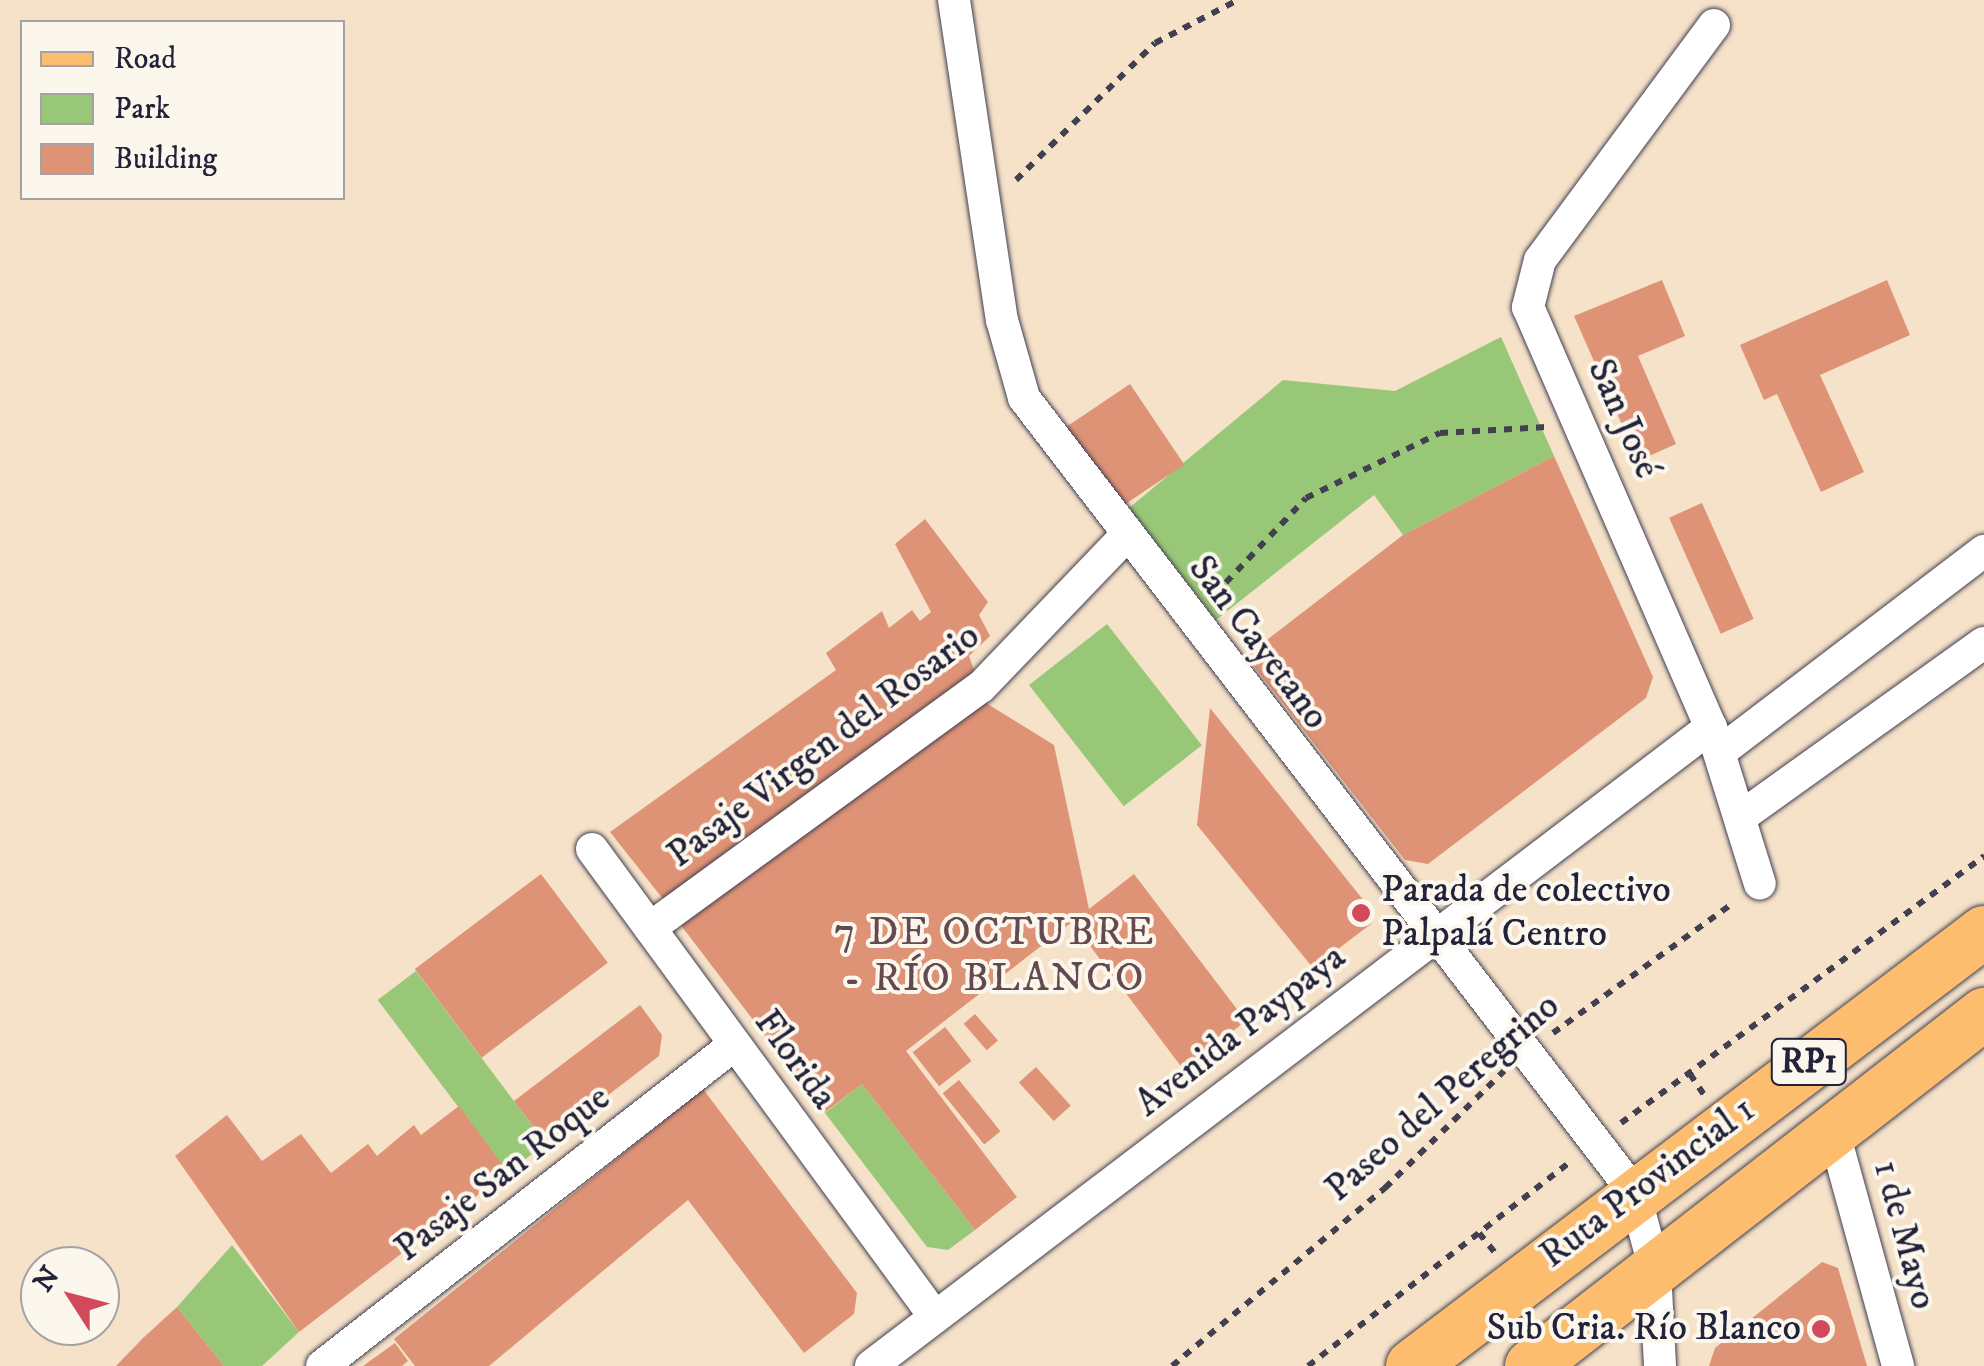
<!DOCTYPE html>
<html>
<head>
<meta charset="utf-8">
<style>
	body { margin:0 }
	#map { position:relative; width:1984px; height:1366px; overflow:hidden; background:#f5e2c9; font-family:"IM FELL DW Pica",serif }
	div>[style] { position:absolute }
	.green>* { inset:0; background:#98c877; transform-origin:0 0 }
	.building>* { inset:0; background:#df9376; transform-origin:0 0 }
	.path>* { height:6px; margin-top:-3px; transform-origin:0; background:repeating-linear-gradient(90deg,#423f50 0 8px,transparent 0 16px) }
	.roads { filter:drop-shadow(0 0 2px #423f50) drop-shadow(0 0 2px #423f50) }
	.street>* { height:32px; margin:-16px; padding:0 16px; transform-origin:16px; border-radius:16px; background:#fff }
	.primary>* { height:52px; margin:-26px; padding:0 26px; transform-origin:26px; border-radius:26px; background:#fcbd6f }
	.dots>* { width:28px; height:28px; translate:-50% -50%; box-sizing:border-box; border:5px solid #fbf7ec; border-radius:50% }
	span { translate:-50% -50%; white-space:nowrap; text-align:center; line-height:1.15; -webkit-text-stroke:8px #fbf7ec; paint-order:stroke }
	.shield-label span { padding:2px 8px; background:#fbf7ec; border:2px solid; border-radius:8px; -webkit-text-stroke-width:0 }
	.shield-label { font-size:35px; color:#22223b; font-weight:700 }
	.street-label { font-size:38px; color:#22223b }
	.poi-label { font-size:38px; color:#22223b }
	.left { translate:0 -50%; text-align:left }
	.right { translate:-100% -50%; text-align:right }
	.neighbourhood-label { font-size:40px; color:#644a50; letter-spacing:2.5px }
	.legend { position:absolute; left:20px; top:20px; width:325px; height:180px; box-sizing:border-box; background:#fbf7ec; border:2px solid #a4a2a5; margin:0; padding:12px 18px; list-style:none; font-size:30px; color:#22223b }
	.legend li { display:flex; align-items:center; gap:20px; height:50px }
	.legend b { width:50px; border:2px solid #a4a2a5 }
	.north { position:absolute; left:20px; top:1246px; width:100px; height:100px; box-sizing:border-box; background:#fbf7ec; border:2px solid #a4a2a5; border-radius:50%; rotate:306deg; font-size:28px; font-weight:700; line-height:40px; text-align:center; color:#22223b }
	.north::after { content:''; display:block; margin:auto; width:35px; height:45px; background:#d1495b; clip-path:polygon(50% 0,100% 100%,50% 72%,0 100%) }
</style>
</head>
<body>
<div id="map">
	<div class="green">
		<i style="clip-path:polygon(1501px 337px,1554px 456px,1403px 535px,1374px 495px,1216px 620px,1129px 508px,1283px 380px,1395px 391px)"></i>
		<i style="left:1107px;top:624px;width:154px;height:99px;rotate:52deg"></i>
		<i style="left:416px;top:971px;width:216px;height:48px;rotate:53deg"></i>
		<i style="clip-path:polygon(862px 1084px,975px 1230px,948px 1250px,927px 1247px,825px 1113px)"></i>
		<i style="clip-path:polygon(232px 1245px,299px 1332px,262px 1366px,224px 1366px,177px 1307px)"></i>
	</div>
	<div class="building">
		<i style="clip-path:polygon(1662px 280px,1685px 336px,1638px 356px,1676px 444px,1638px 461px,1574px 316px)"></i>
		<i style="clip-path:polygon(1887px 280px,1910px 335px,1820px 375px,1864px 472px,1821px 492px,1777px 394px,1764px 400px,1740px 345px)"></i>
		<i style="left:1130px;top:384px;width:97px;height:78px;rotate:56deg"></i>
		<i style="clip-path:polygon(1554px 456px,1653px 677px,1646px 698px,1428px 864px,1405px 860px,1246px 656px,1403px 535px)"></i>
		<i style="left:1702px;top:503px;width:127px;height:36px;rotate:66deg"></i>
		<i style="clip-path:polygon(925px 519px,988px 602px,979px 615px,990px 636px,969px 656px,975px 673px,663px 899px,610px 832px,836px 670px,826px 653px,882px 611px,889px 628px,912px 610px,920px 621px,931px 612px,895px 544px)"></i>
		<i style="clip-path:polygon(986px 703px,1054px 745px,1089px 909px,1134px 874px,1246px 1021px,1183px 1069px,1072px 922px,947px 1019px,906px 1051px,1017px 1197px,975px 1230px,862px 1084px,824px 1113px,680px 924px)"></i>
		<i style="clip-path:polygon(1210px 708px,1372px 911px,1371px 924px,1313px 968px,1197px 825px)"></i>
		<i style="left:541px;top:874px;width:111px;height:158px;rotate:53deg"></i>
		<i style="clip-path:polygon(640px 1005px,662px 1035px,659px 1056px,546px 1143px,514px 1101px)"></i>
		<i style="left:975px;top:1014px;width:35px;height:15px;rotate:49deg"></i>
		<i style="left:945px;top:1027px;width:43px;height:41px;rotate:52deg"></i>
		<i style="left:1036px;top:1067px;width:52px;height:23px;rotate:48deg"></i>
		<i style="left:959px;top:1080px;width:66px;height:21px;rotate:51deg"></i>
		<i style="clip-path:polygon(703px 1089px,857px 1293px,854px 1314px,804px 1353px,688px 1200px,489px 1366px,415px 1366px,394px 1339px)"></i>
		<i style="clip-path:polygon(459px 1106px,508px 1172px,299px 1332px,175px 1156px,227px 1115px,262px 1161px,301px 1134px,331px 1173px,368px 1144px,377px 1156px,414px 1125px,421px 1135px)"></i>
		<i style="clip-path:polygon(1822px 1262px,1838px 1268px,1867px 1366px,1709px 1366px,1715px 1348px)"></i>
		<i style="clip-path:polygon(177px 1307px,224px 1366px,116px 1366px,143px 1338px)"></i>
		<i style="clip-path:polygon(395px 1343px,408px 1361px,402px 1366px,363px 1366px)"></i>
	</div>
	<div class="path">
		<i style="left:1016px;top:180px;width:195px;rotate:-44.6deg"></i>
		<i style="left:1155px;top:43px;width:93px;rotate:-27.4deg"></i>
		<i style="left:1215px;top:594px;width:132px;rotate:-46.5deg"></i>
		<i style="left:1306px;top:498px;width:149px;rotate:-25.9deg"></i>
		<i style="left:1440px;top:433px;width:106px;rotate:-3.2deg"></i>
		<i style="left:1553px;top:1033px;width:222px;rotate:-35.8deg"></i>
		<i style="left:1690px;top:1074px;width:25px;rotate:56deg"></i>
		<i style="left:1621px;top:1123px;width:451px;rotate:-36.3deg"></i>
		<i style="left:1479px;top:1233px;width:27px;rotate:51deg"></i>
		<i style="left:1172px;top:1366px;width:278px;rotate:-39.9deg"></i>
		<i style="left:1385px;top:1188px;width:167px;rotate:-44.5deg"></i>
		<i style="left:1308px;top:1366px;width:333px;rotate:-37.9deg"></i>
	</div>
	<div class="roads">
		<div class="street">
			<i style="left:954px;top:0;width:324px;rotate:81.5deg"></i>
			<i style="left:1002px;top:320px;width:81px;rotate:74.2deg"></i>
			<i style="left:1024px;top:398px;width:1001px;rotate:52.47deg"></i>
			<i style="left:1634px;top:1192px;width:81px;rotate:74.9deg"></i>
			<i style="left:1655px;top:1270px;width:96px;rotate:87deg"></i>
			<i style="left:1714px;top:25px;width:292px;rotate:126.5deg"></i>
			<i style="left:1540px;top:260px;width:49px;rotate:104.3deg"></i>
			<i style="left:1528px;top:307px;width:458px;rotate:66.5deg"></i>
			<i style="left:1711px;top:727px;width:164px;rotate:72.7deg"></i>
			<i style="left:1720px;top:752px;width:332px;rotate:-37.3deg"></i>
			<i style="left:1742px;top:816px;width:297px;rotate:-35.6deg"></i>
			<i style="left:592px;top:849px;width:580px;rotate:53.76deg"></i>
			<i style="left:650px;top:928px;width:409px;rotate:-36.1deg"></i>
			<i style="left:981px;top:687px;width:209px;rotate:-46.2deg"></i>
			<i style="left:1832px;top:1126px;width:249px;rotate:74.6deg"></i>
			<i style="left:322px;top:1366px;width:522px;rotate:-37.92deg"></i>
			<i style="left:871px;top:1366px;width:1055px;rotate:-37.26deg"></i>
		</div>
		<div class="primary">
			<i style="left:1412px;top:1366px;width:718px;rotate:-37.19deg"></i>
			<i style="left:1531px;top:1366px;width:574px;rotate:-37.85deg"></i>
		</div>
	</div>
	<div class="dots">
		<i style="left:1361px;top:913px;background:#d1495b"></i>
		<i style="left:1821px;top:1329px;background:#d1495b"></i>
	</div>
	<div class="shield-label">
		<span style="left:1809px;top:1062px">RP1</span>
	</div>
	<div class="street-label">
		<span style="left:1623px;top:419px;rotate:66deg">San José</span>
		<span style="left:1258px;top:643px;rotate:53deg">San Cayetano</span>
		<span style="left:824px;top:746px;rotate:-37deg">Pasaje Virgen del Rosario</span>
		<span style="left:1241px;top:1031px;rotate:-38deg">Avenida Paypaya</span>
		<span style="left:795px;top:1060px;rotate:54deg">Florida</span>
		<span style="left:1443px;top:1098px;rotate:-41deg">Paseo del Peregrino</span>
		<span style="left:503px;top:1174px;rotate:-38deg">Pasaje San Roque</span>
		<span style="left:1648px;top:1183px;rotate:-37deg">Ruta Provincial 1</span>
		<span style="left:1904px;top:1235px;rotate:75deg">1 de Mayo</span>
	</div>
	<div class="poi-label">
		<span class="left" style="left:1381px;top:913px">Parada de colectivo<br>Palpalá Centro</span>
		<span class="right" style="left:1801px;top:1329px">Sub Cria. Río Blanco</span>
	</div>
	<div class="neighbourhood-label">
		<span style="left:995px;top:956px">7 DE OCTUBRE<br>- RÍO BLANCO</span>
	</div>
	<ul class="legend">
	<li><b style="height:12px;background:#fcbd6f"></b>Road</li>
	<li><b style="height:28px;background:#98c877"></b>Park</li>
	<li><b style="height:28px;background:#df9376"></b>Building</li>
	</ul>
	<div class="north">N</div>
</div>
</body>
</html>
